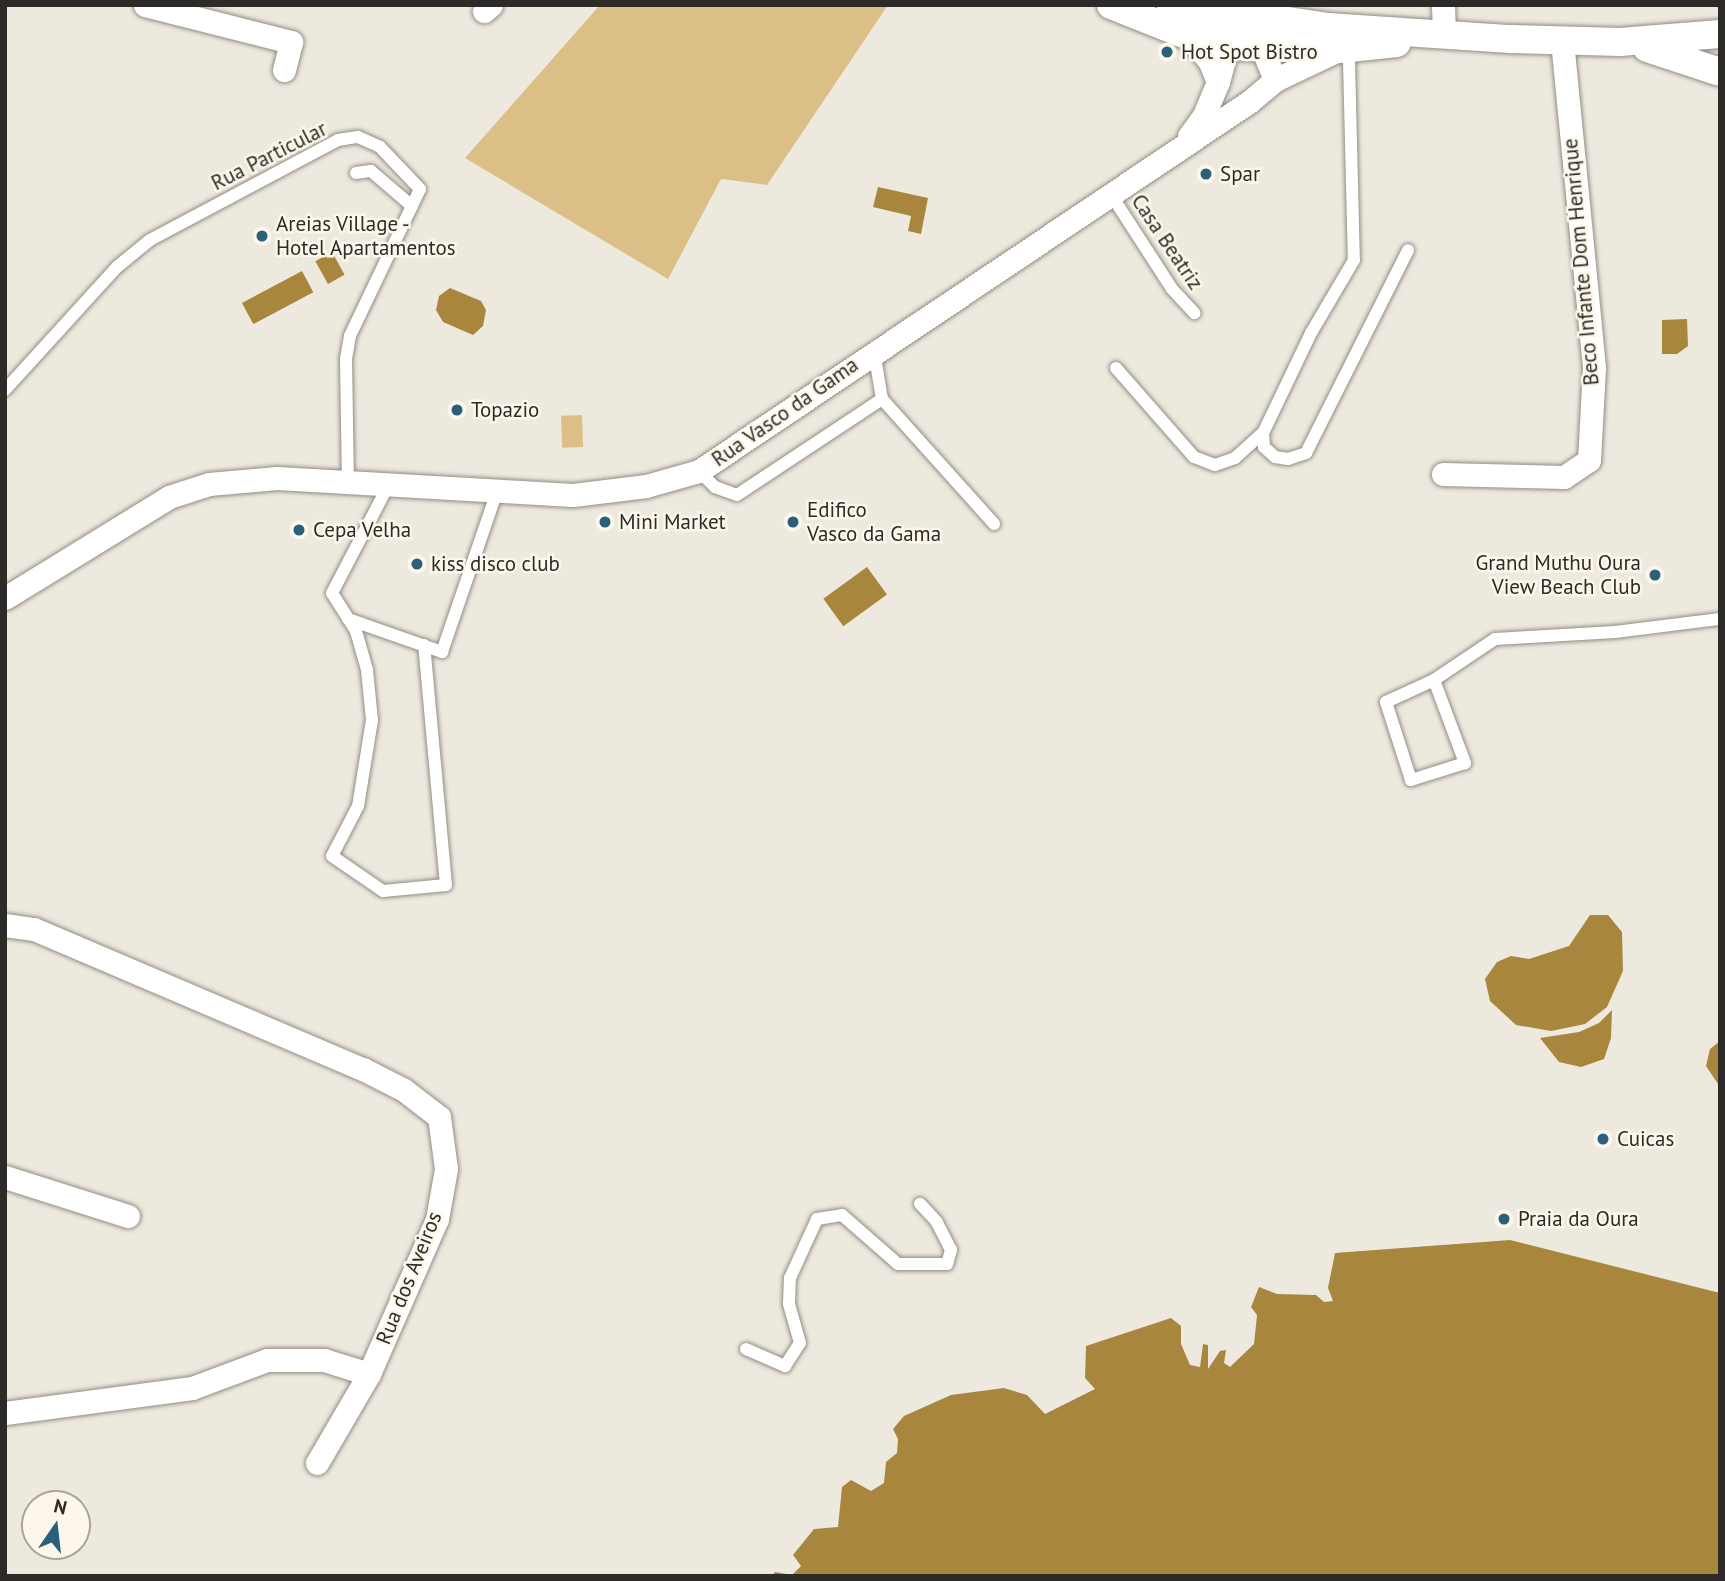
<!DOCTYPE html>
<html>
<head>
<meta charset="utf-8">
<style>
	body { margin:0 }
	#map { position:relative; width:1725px; height:1581px; overflow:hidden; background:#eee9de; font-family:"PT Sans",sans-serif }
	div>[style] { position:absolute }
	.green>* { inset:0; background:#dcbf86; transform-origin:0 0 }
	.water>* { inset:0; background:#a8863e; transform-origin:0 0 }
	.roads { filter:drop-shadow(0 0 2px #928d83) drop-shadow(0 0 2px #928d83) }
	.service>* { height:12px; margin:-6px; padding:0 6px; transform-origin:6px; border-radius:6px; background:#fff }
	.minor>* { height:23px; margin:-11.5px; padding:0 11.5px; transform-origin:11.5px; border-radius:11.5px; background:#fff }
	.tertiary>* { height:28px; margin:-14px; padding:0 14px; transform-origin:14px; border-radius:14px; background:#fff }
	.dots>* { width:19px; height:19px; translate:-50% -50%; box-sizing:border-box; border:4px solid #fcf6eb; border-radius:50% }
	span { translate:-50% -50%; white-space:nowrap; text-align:center; line-height:1.15; -webkit-text-stroke:5px #fcf6eb; paint-order:stroke }
	.poi-label { font-size:21px; color:#2d2b27 }
	.left { translate:0 -50%; text-align:left }
	.right { translate:-100% -50%; text-align:right }
	.street-label { font-size:21px; color:#2d2b27 }
	.frame { position:absolute; inset:0; border:7px solid #2d2b27; pointer-events:none }
	.north { position:absolute; left:21px; top:1490px; width:70px; height:70px; box-sizing:border-box; background:#fcf6eb; border:2px solid #a9a59d; border-radius:50%; rotate:14deg; font-size:19px; font-weight:700; line-height:28px; text-align:center; color:#2d2b27 }
	.north::after { content:''; display:block; margin:auto; width:24px; height:32px; background:#2b607b; clip-path:polygon(50% 0,100% 100%,50% 72%,0 100%) }
</style>
</head>
<body>
<div id="map">
	<div class="green">
		<i style="clip-path:polygon(600px 5px,888px 5px,767px 185px,721px 179px,668px 279px,465px 158px)"></i>
		<i style="left:582px;top:415px;width:32px;height:21px;rotate:88deg"></i>
	</div>
	<div class="water">
		<i style="clip-path:polygon(878px 187px,928px 198px,921px 234px,908px 231px,911px 216px,873px 207px)"></i>
		<i style="left:332px;top:252px;width:26px;height:19px;rotate:61deg"></i>
		<i style="left:302px;top:271px;width:24px;height:68px;rotate:62deg"></i>
		<i style="clip-path:polygon(450px 288px,481px 301px,486px 310px,483px 326px,473px 335px,443px 322px,436px 310px,439px 296px)"></i>
		<i style="clip-path:polygon(1687px 319px,1688px 346px,1677px 354px,1662px 354px,1662px 320px)"></i>
		<i style="left:867px;top:567px;width:34px;height:54px;rotate:54deg"></i>
		<i style="clip-path:polygon(1590px 915px,1608px 915px,1622px 932px,1623px 971px,1607px 1007px,1585px 1024px,1551px 1031px,1516px 1025px,1490px 1001px,1485px 979px,1497px 962px,1511px 956px,1529px 959px,1569px 946px)"></i>
		<i style="clip-path:polygon(1612px 1010px,1611px 1038px,1604px 1059px,1581px 1067px,1559px 1062px,1540px 1038px,1579px 1032px,1599px 1023px)"></i>
		<i style="clip-path:polygon(1720px 1041px,1720px 1087px,1706px 1066px,1710px 1049px)"></i>
		<i style="clip-path:polygon(1510px 1240px,1720px 1293px,1720px 1576px,772px 1576px,775px 1572px,792px 1575px,801px 1566px,793px 1555px,814px 1529px,838px 1527px,842px 1487px,851px 1480px,871px 1491px,884px 1483px,886px 1462px,897px 1453px,898px 1439px,893px 1429px,904px 1416px,951px 1395px,1004px 1388px,1027px 1395px,1045px 1414px,1095px 1389px,1085px 1378px,1086px 1346px,1171px 1318px,1181px 1326px,1181px 1344px,1190px 1365px,1200px 1367px,1203px 1344px,1208px 1345px,1208px 1369px,1220px 1351px,1226px 1350px,1224px 1363px,1230px 1367px,1254px 1344px,1257px 1315px,1251px 1307px,1259px 1287px,1277px 1294px,1316px 1295px,1324px 1302px,1333px 1301px,1328px 1288px,1335px 1253px)"></i>
	</div>
	<div class="roads">
		<div class="service">
			<i style="left:1340px;top:49px;width:15px;rotate:53deg"></i>
			<i style="left:1349px;top:61px;width:199px;rotate:88.6deg"></i>
			<i style="left:1354px;top:260px;width:85px;rotate:120.5deg"></i>
			<i style="left:1311px;top:333px;width:111px;rotate:115.6deg"></i>
			<i style="left:1263px;top:433px;width:14px;rotate:86deg"></i>
			<i style="left:1264px;top:447px;width:15px;rotate:42deg"></i>
			<i style="left:1275px;top:457px;width:13px;rotate:9deg"></i>
			<i style="left:1288px;top:459px;width:19px;rotate:-18deg"></i>
			<i style="left:1306px;top:453px;width:227px;rotate:-63.3deg"></i>
			<i style="left:356px;top:173px;width:15px;rotate:-8deg"></i>
			<i style="left:371px;top:171px;width:54px;rotate:40.5deg"></i>
			<i style="left:1110px;top:193px;width:114px;rotate:57.1deg"></i>
			<i style="left:1172px;top:289px;width:33px;rotate:47deg"></i>
			<i style="left:1116px;top:368px;width:118px;rotate:48.8deg"></i>
			<i style="left:1194px;top:457px;width:22px;rotate:21deg"></i>
			<i style="left:1215px;top:465px;width:21px;rotate:-19deg"></i>
			<i style="left:1235px;top:458px;width:38px;rotate:-42deg"></i>
			<i style="left:5px;top:390px;width:166px;rotate:-47.7deg"></i>
			<i style="left:117px;top:267px;width:43px;rotate:-39.3deg"></i>
			<i style="left:150px;top:240px;width:213px;rotate:-28deg"></i>
			<i style="left:338px;top:140px;width:20px;rotate:-9deg"></i>
			<i style="left:358px;top:137px;width:24px;rotate:24deg"></i>
			<i style="left:380px;top:147px;width:58px;rotate:46.4deg"></i>
			<i style="left:420px;top:189px;width:163px;rotate:115.5deg"></i>
			<i style="left:350px;top:336px;width:23px;rotate:100deg"></i>
			<i style="left:346px;top:359px;width:124px;rotate:89.1deg"></i>
			<i style="left:882px;top:399px;width:168px;rotate:48.1deg"></i>
			<i style="left:699px;top:471px;width:23px;rotate:45deg"></i>
			<i style="left:715px;top:487px;width:23px;rotate:20deg"></i>
			<i style="left:737px;top:495px;width:174px;rotate:-33.5deg"></i>
			<i style="left:882px;top:399px;width:49px;rotate:-99.5deg"></i>
			<i style="left:388px;top:486px;width:121px;rotate:117.6deg"></i>
			<i style="left:332px;top:593px;width:45px;rotate:57.7deg"></i>
			<i style="left:356px;top:631px;width:41px;rotate:74.2deg"></i>
			<i style="left:367px;top:670px;width:50px;rotate:84.3deg"></i>
			<i style="left:372px;top:720px;width:87px;rotate:99.2deg"></i>
			<i style="left:358px;top:806px;width:56px;rotate:117.5deg"></i>
			<i style="left:332px;top:856px;width:62px;rotate:34.5deg"></i>
			<i style="left:383px;top:891px;width:63px;rotate:-5.4deg"></i>
			<i style="left:446px;top:885px;width:241px;rotate:-95.2deg"></i>
			<i style="left:348px;top:619px;width:100px;rotate:19.3deg"></i>
			<i style="left:442px;top:652px;width:167px;rotate:-71.1deg"></i>
			<i style="left:1434px;top:680px;width:89px;rotate:69.5deg"></i>
			<i style="left:1465px;top:763px;width:57px;rotate:162.5deg"></i>
			<i style="left:1411px;top:780px;width:82px;rotate:-107.8deg"></i>
			<i style="left:1386px;top:702px;width:53px;rotate:-24.6deg"></i>
			<i style="left:1434px;top:680px;width:73px;rotate:-33.9deg"></i>
			<i style="left:1495px;top:639px;width:120px;rotate:-3.3deg"></i>
			<i style="left:1615px;top:632px;width:106px;rotate:-7.1deg"></i>
			<i style="left:746px;top:1349px;width:43px;rotate:23.6deg"></i>
			<i style="left:785px;top:1366px;width:27px;rotate:-57deg"></i>
			<i style="left:800px;top:1343px;width:41px;rotate:-105.8deg"></i>
			<i style="left:789px;top:1304px;width:26px;rotate:-88deg"></i>
			<i style="left:790px;top:1278px;width:65px;rotate:-65.4deg"></i>
			<i style="left:817px;top:1219px;width:25px;rotate:-9deg"></i>
			<i style="left:842px;top:1215px;width:74px;rotate:41.2deg"></i>
			<i style="left:898px;top:1264px;width:49px"></i>
			<i style="left:947px;top:1264px;width:15px;rotate:-74deg"></i>
			<i style="left:951px;top:1250px;width:31px;rotate:-117deg"></i>
			<i style="left:937px;top:1222px;width:25px;rotate:-133deg"></i>
		</div>
		<div class="minor">
			<i style="left:145px;top:5px;width:151px;rotate:14.2deg"></i>
			<i style="left:291px;top:42px;width:29px;rotate:104deg"></i>
			<i style="left:1443px;top:5px;width:30px;rotate:88deg"></i>
			<i style="left:484px;top:11px;width:9px;rotate:-41deg"></i>
			<i style="left:1166px;top:14px;width:95px;rotate:14.6deg"></i>
			<i style="left:1258px;top:38px;width:45px;rotate:68deg"></i>
			<i style="left:1218px;top:82px;width:31px;rotate:-75deg"></i>
			<i style="left:1226px;top:52px;width:25px;rotate:-48deg"></i>
			<i style="left:1243px;top:33px;width:62px;rotate:1.8deg"></i>
			<i style="left:1189px;top:136px;width:26px;rotate:-54deg"></i>
			<i style="left:1204px;top:115px;width:36px;rotate:-67deg"></i>
			<i style="left:1218px;top:82px;width:22px;rotate:-112deg"></i>
			<i style="left:1210px;top:62px;width:33px;rotate:-129deg"></i>
			<i style="left:1443px;top:474px;width:121px;rotate:1.4deg"></i>
			<i style="left:1564px;top:477px;width:30px;rotate:-34deg"></i>
			<i style="left:1589px;top:460px;width:93px;rotate:-86.9deg"></i>
			<i style="left:1594px;top:367px;width:330px;rotate:-95.6deg"></i>
			<i style="left:5px;top:598px;width:193px;rotate:-31.6deg"></i>
			<i style="left:169px;top:497px;width:42px;rotate:-18deg"></i>
			<i style="left:209px;top:484px;width:68px;rotate:-5deg"></i>
			<i style="left:277px;top:478px;width:296px;rotate:3.3deg"></i>
			<i style="left:573px;top:495px;width:74px;rotate:-7deg"></i>
			<i style="left:646px;top:486px;width:55px;rotate:-15.8deg"></i>
			<i style="left:699px;top:471px;width:662px;rotate:-33.86deg"></i>
			<i style="left:1249px;top:102px;width:34px;rotate:-40deg"></i>
			<i style="left:1275px;top:80px;width:72px;rotate:-25.5deg"></i>
			<i style="left:5px;top:925px;width:29px;rotate:8deg"></i>
			<i style="left:34px;top:929px;width:358px;rotate:23.1deg"></i>
			<i style="left:363px;top:1069px;width:46px;rotate:27.1deg"></i>
			<i style="left:404px;top:1090px;width:44px;rotate:37.6deg"></i>
			<i style="left:439px;top:1117px;width:52px;rotate:82.3deg"></i>
			<i style="left:446px;top:1169px;width:51px;rotate:100.2deg"></i>
			<i style="left:437px;top:1219px;width:169px;rotate:113.7deg"></i>
			<i style="left:369px;top:1374px;width:103px;rotate:120.3deg"></i>
			<i style="left:5px;top:1177px;width:129px;rotate:17.6deg"></i>
			<i style="left:5px;top:1413px;width:189px;rotate:-7.6deg"></i>
			<i style="left:192px;top:1388px;width:80px;rotate:-20.5deg"></i>
			<i style="left:267px;top:1360px;width:57px"></i>
			<i style="left:324px;top:1360px;width:47px;rotate:17.3deg"></i>
		</div>
		<div class="tertiary">
			<i style="left:1111px;top:5px;width:84px;rotate:21.7deg"></i>
			<i style="left:1189px;top:36px;width:58px;rotate:10.9deg"></i>
			<i style="left:1246px;top:47px;width:94px;rotate:1.2deg"></i>
			<i style="left:1340px;top:49px;width:57px;rotate:-6deg"></i>
			<i style="left:1182px;top:5px;width:148px;rotate:8.6deg"></i>
			<i style="left:1328px;top:27px;width:183px;rotate:3.8deg"></i>
			<i style="left:1511px;top:39px;width:109px;rotate:1.6deg"></i>
			<i style="left:1620px;top:42px;width:100px;rotate:-4.6deg"></i>
			<i style="left:1647px;top:48px;width:74px;rotate:18.2deg"></i>
		</div>
	</div>
	<div class="dots">
		<i style="left:1167px;top:52px;background:#2b607b"></i>
		<i style="left:1206px;top:174px;background:#2b607b"></i>
		<i style="left:262px;top:236px;background:#2b607b"></i>
		<i style="left:457px;top:410px;background:#2b607b"></i>
		<i style="left:605px;top:522px;background:#2b607b"></i>
		<i style="left:793px;top:522px;background:#2b607b"></i>
		<i style="left:299px;top:530px;background:#2b607b"></i>
		<i style="left:417px;top:564px;background:#2b607b"></i>
		<i style="left:1655px;top:575px;background:#2b607b"></i>
		<i style="left:1603px;top:1139px;background:#2b607b"></i>
		<i style="left:1504px;top:1219px;background:#2b607b"></i>
	</div>
	<div class="poi-label">
		<span class="left" style="left:1181px;top:52px">Hot Spot Bistro</span>
		<span class="left" style="left:1220px;top:174px">Spar</span>
		<span class="left" style="left:276px;top:236px">Areias Village -<br>Hotel Apartamentos</span>
		<span class="left" style="left:471px;top:410px">Topazio</span>
		<span class="left" style="left:807px;top:522px">Edifico<br>Vasco da Gama</span>
		<span class="left" style="left:619px;top:522px">Mini Market</span>
		<span class="left" style="left:313px;top:530px">Cepa Velha</span>
		<span class="right" style="left:1641px;top:575px">Grand Muthu Oura<br>View Beach Club</span>
		<span class="left" style="left:431px;top:564px">kiss disco club</span>
		<span class="left" style="left:1617px;top:1139px">Cuicas</span>
		<span class="left" style="left:1518px;top:1219px">Praia da Oura</span>
	</div>
	<div class="street-label">
		<span style="left:269px;top:156px;rotate:-27deg">Rua Particular</span>
		<span style="left:1167px;top:242px;rotate:56deg">Casa Beatriz</span>
		<span style="left:1581px;top:262px;rotate:-95deg">Beco Infante Dom Henrique</span>
		<span style="left:785px;top:412px;rotate:-35deg">Rua Vasco da Gama</span>
		<span style="left:409px;top:1278px;rotate:-68deg">Rua dos Aveiros</span>
	</div>
	<div class="frame"></div>
	<div class="north">N</div>
</div>
</body>
</html>
